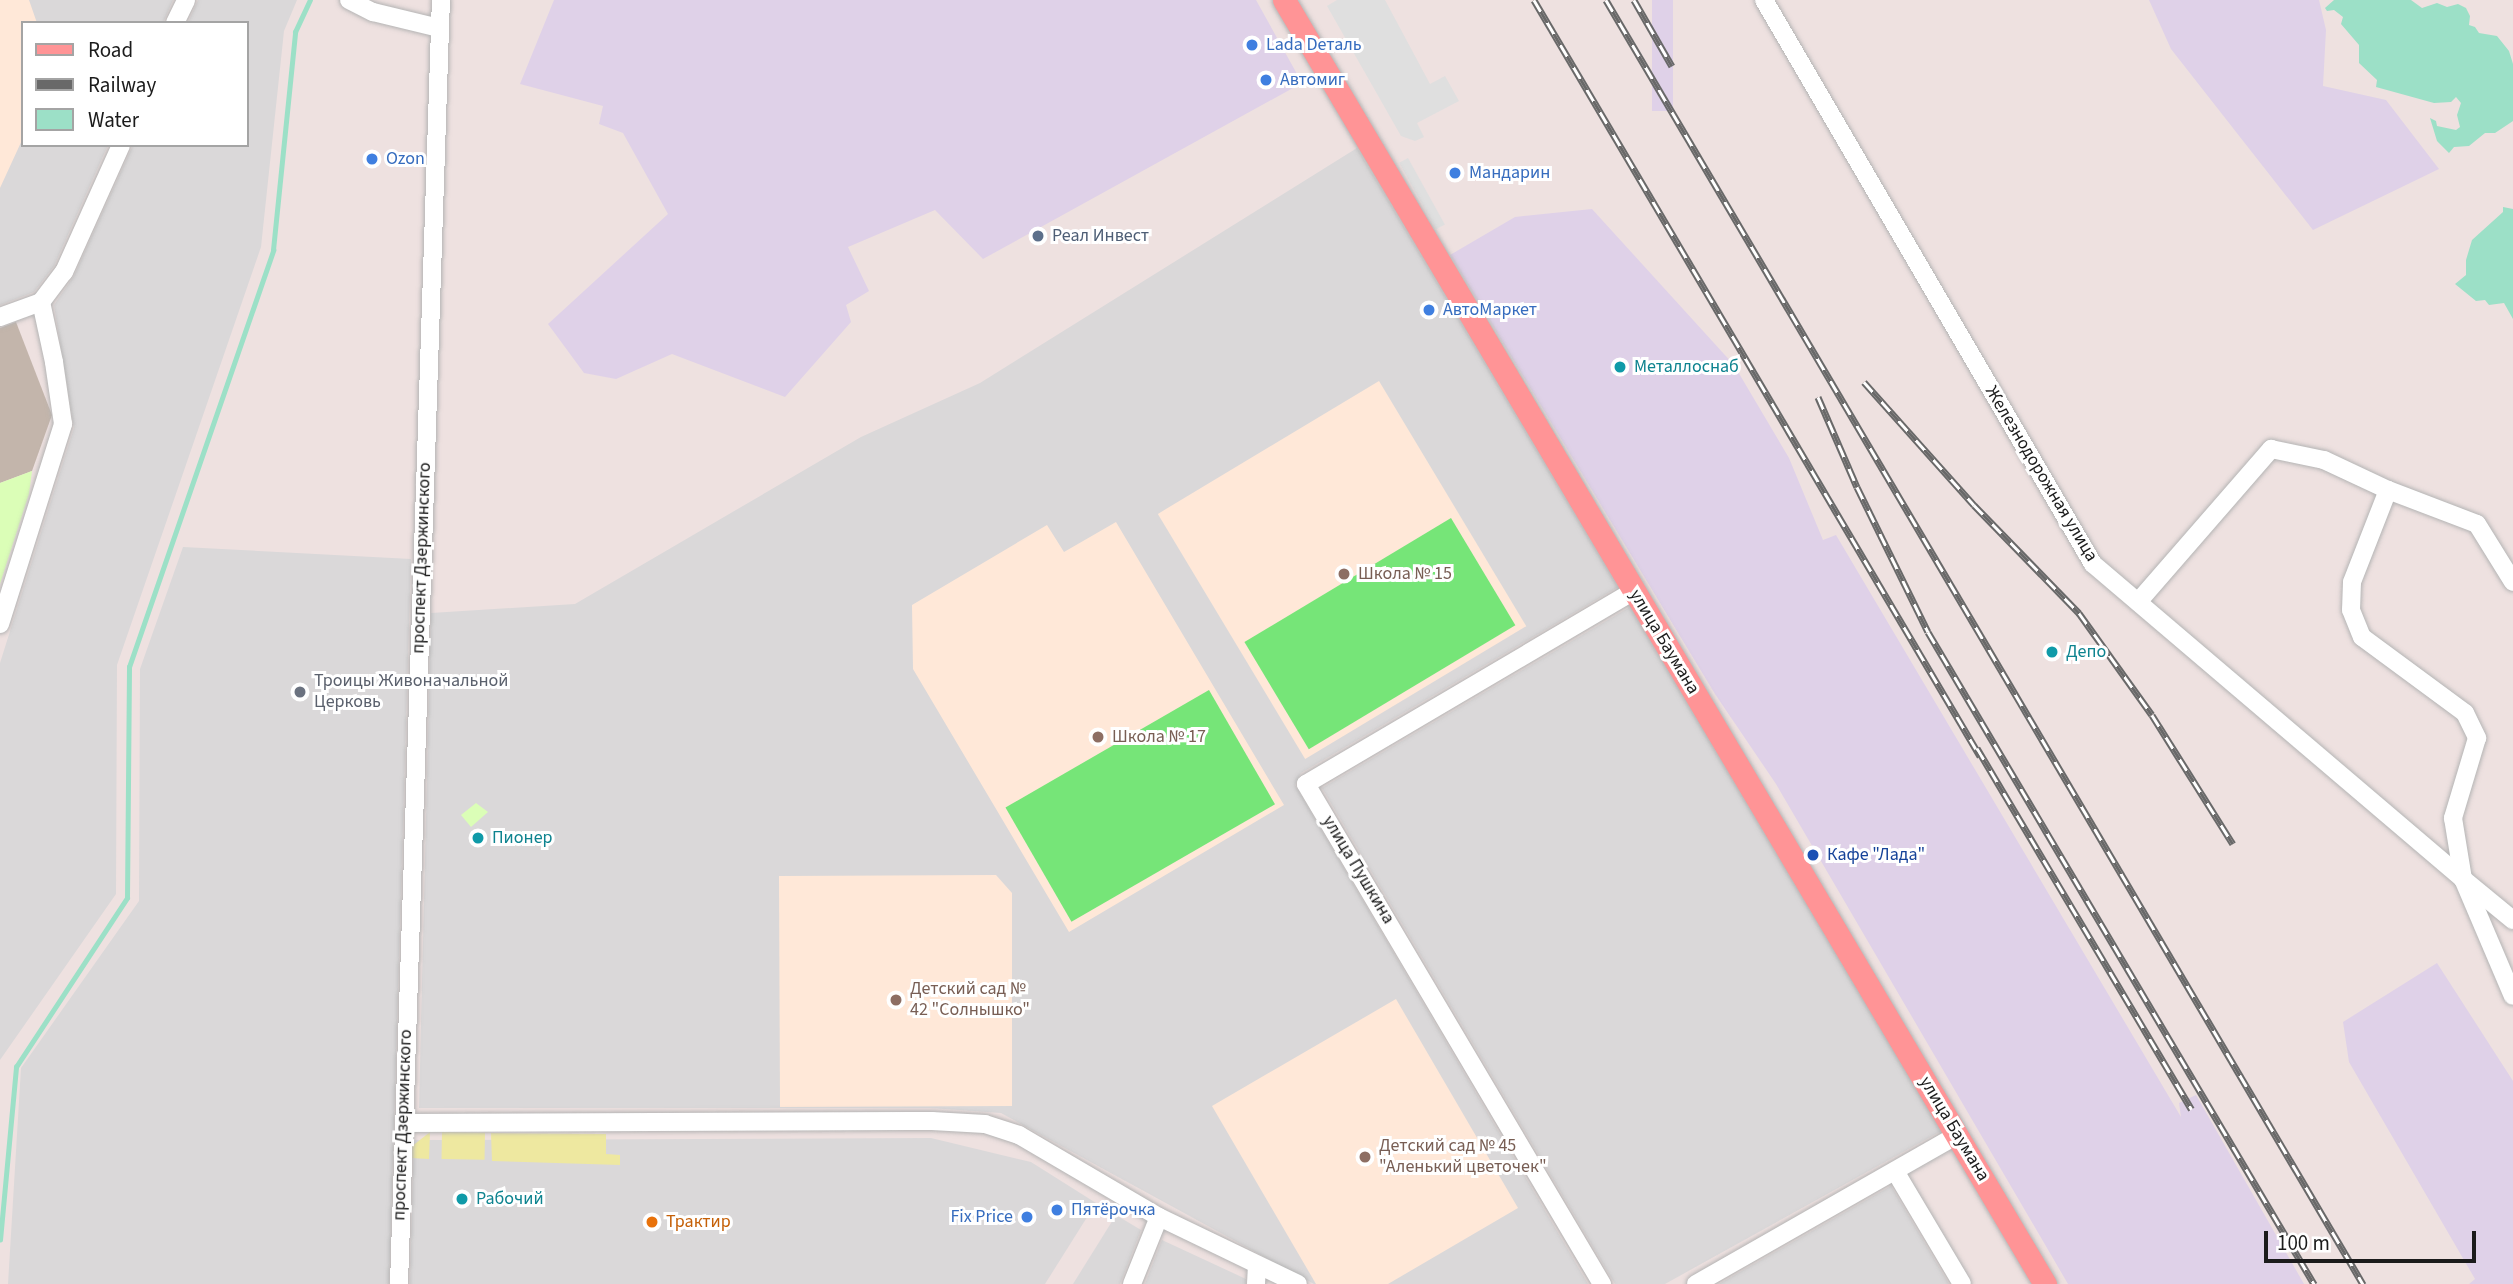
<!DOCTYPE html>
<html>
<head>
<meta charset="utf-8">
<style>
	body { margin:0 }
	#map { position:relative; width:2513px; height:1284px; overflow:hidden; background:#eee1e0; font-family:"Source Sans 3",sans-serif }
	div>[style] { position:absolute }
	.residential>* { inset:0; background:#dad8d9 }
	.industrial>* { inset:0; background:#dfd1e8; transform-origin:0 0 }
	.education>* { inset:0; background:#ffe8d8; transform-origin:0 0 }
	.construction>* { inset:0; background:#c3b5ab }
	.grass>* { inset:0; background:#eee8a0; transform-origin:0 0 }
	.park>* { inset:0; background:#dbfeb7 }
	.pitch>* { inset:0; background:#76e578; transform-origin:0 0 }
	.parking>* { inset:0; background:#dfdfdf; transform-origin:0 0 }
	.water>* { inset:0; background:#9ce0c7 }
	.stream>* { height:4.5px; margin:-2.25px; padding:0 2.25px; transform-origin:2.25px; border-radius:2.25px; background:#9ce0c7 }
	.roads { filter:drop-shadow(0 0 2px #b4b4b4) drop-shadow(0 0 2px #b4b4b4) }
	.minor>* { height:18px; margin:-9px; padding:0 9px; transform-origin:9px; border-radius:9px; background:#fff }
	.major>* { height:23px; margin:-11.5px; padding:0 11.5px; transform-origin:11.5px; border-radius:11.5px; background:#ff9496 }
	.rail>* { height:7px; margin-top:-3.5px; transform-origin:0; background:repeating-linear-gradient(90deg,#fff 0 13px,#696969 0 26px); box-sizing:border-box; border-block:2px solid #696969 }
	.dots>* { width:19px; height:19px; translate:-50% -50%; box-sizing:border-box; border:4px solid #fff; border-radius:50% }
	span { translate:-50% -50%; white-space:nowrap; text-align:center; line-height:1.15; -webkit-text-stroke:6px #fff; paint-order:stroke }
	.shop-label { font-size:18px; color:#366cbe }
	.left { translate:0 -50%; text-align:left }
	.right { translate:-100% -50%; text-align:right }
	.service-label { font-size:18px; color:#4e5e75 }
	.culture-label { font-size:18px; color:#0d838f }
	.street-label { font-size:18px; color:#1b1b1b }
	.education-label { font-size:18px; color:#785e54 }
	.worship-label { font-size:18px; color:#5b616d }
	.transit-label { font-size:18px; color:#164399 }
	.food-label { font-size:18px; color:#c56008 }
	.legend { position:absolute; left:21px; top:21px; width:228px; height:126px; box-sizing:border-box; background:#fff; border:2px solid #a4a4a4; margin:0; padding:9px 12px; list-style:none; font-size:21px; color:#1b1b1b }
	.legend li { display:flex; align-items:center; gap:14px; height:35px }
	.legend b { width:35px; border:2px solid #a4a4a4 }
	.scale { position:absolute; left:2264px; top:1231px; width:212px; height:32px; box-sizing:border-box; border:4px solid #1b1b1b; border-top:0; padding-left:9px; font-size:21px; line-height:24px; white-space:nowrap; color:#1b1b1b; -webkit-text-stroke:5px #fff; paint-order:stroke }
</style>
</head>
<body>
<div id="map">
	<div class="residential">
		<i style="clip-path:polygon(0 0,173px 0,163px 23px,23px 23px,23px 145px,108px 145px,54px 266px,34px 292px,0 305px)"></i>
		<i style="clip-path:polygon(198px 0,297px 0,284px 31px,261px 247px,117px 665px,116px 894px,0 1060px,0 663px,74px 428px,54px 305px,74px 276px,133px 145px,247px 145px,247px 23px,188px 23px)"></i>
		<i style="clip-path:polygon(1357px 148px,1618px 587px,1301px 773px,1295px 785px,1588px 1284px,1314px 1284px,1001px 1113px,931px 1108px,419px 1108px,431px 613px,575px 604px,861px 437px,980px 383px)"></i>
		<i style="clip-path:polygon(183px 547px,411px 559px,389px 1284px,8px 1284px,21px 1068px,139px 901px,140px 669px)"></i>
		<i style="clip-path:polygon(1630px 607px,1941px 1131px,1665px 1284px,1615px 1284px,1322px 788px)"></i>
		<i style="clip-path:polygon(931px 1138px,1031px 1162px,1096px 1203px,1045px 1284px,410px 1284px,414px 1140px)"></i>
		<i style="clip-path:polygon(1891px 1186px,1949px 1284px,1719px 1284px)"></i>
		<i style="clip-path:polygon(1116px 1215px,1141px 1230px,1120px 1284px,1073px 1284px)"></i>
		<i style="clip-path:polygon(1162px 1240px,1246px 1279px,1246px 1284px,1145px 1284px)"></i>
	</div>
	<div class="industrial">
		<i style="clip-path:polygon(554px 0,1256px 0,1302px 83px,983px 259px,935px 210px,848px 247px,869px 291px,846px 305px,851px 322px,785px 397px,672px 354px,616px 379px,584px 373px,548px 324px,668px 214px,623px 133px,599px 124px,603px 106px,520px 84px)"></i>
		<i style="left:1652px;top:0;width:21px;height:111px"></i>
		<i style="clip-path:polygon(2149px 0,2319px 0,2326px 30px,2323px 86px,2386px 100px,2439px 169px,2313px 230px,2171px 49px)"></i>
		<i style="clip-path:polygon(1592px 209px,1734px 365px,1789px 458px,1823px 540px,1836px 535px,2181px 1117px,2179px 1103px,2196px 1095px,2304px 1284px,2068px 1284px,1776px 784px,1715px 694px,1450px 255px,1515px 217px)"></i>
		<i style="clip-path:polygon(2437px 963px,2513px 1081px,2513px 1284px,2469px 1284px,2475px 1279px,2349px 1062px,2343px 1022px)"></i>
	</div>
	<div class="education">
		<i style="clip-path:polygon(0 0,29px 0,37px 23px,23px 23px,23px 138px,0 188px)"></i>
		<i style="left:1379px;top:381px;width:286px;height:258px;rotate:59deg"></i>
		<i style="clip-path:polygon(1116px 522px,1284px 805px,1069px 932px,913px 669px,912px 605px,1047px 525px,1064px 552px)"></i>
		<i style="clip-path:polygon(996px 875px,1012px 893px,1012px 1106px,780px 1107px,779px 876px)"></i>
		<i style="clip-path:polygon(1396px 999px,1518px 1208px,1388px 1284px,1316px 1284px,1212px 1106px)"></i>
	</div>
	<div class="construction">
		<i style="clip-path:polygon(16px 322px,52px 415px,32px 471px,0 483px,0 328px)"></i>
	</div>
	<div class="grass">
		<i style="clip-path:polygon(430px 1132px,429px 1159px,411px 1158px,411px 1147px)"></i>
		<i style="left:442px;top:1132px;width:43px;height:27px;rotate:1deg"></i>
		<i style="clip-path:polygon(491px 1133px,606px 1134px,606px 1154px,620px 1155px,620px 1165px,492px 1161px)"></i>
	</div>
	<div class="park">
		<i style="clip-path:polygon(32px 471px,29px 494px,0 584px,0 483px)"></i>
		<i style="clip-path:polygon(476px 803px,488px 812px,471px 827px,461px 815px)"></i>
	</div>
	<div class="pitch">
		<i style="left:1451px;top:518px;width:125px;height:241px;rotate:59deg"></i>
		<i style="left:1209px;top:690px;width:132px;height:235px;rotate:60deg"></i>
	</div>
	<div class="parking">
		<i style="clip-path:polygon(1337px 0,1385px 0,1430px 84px,1445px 76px,1459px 101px,1417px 123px,1424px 137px,1415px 141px,1401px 136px,1327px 6px)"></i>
		<i style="left:1408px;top:158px;width:76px;height:10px;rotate:61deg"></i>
	</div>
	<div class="water">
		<i style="clip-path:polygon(2334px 0,2411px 0,2422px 8px,2437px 3px,2447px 7px,2458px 4px,2466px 8px,2470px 16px,2469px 25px,2475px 27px,2479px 33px,2497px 36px,2509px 51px,2513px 64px,2513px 121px,2495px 133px,2485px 133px,2469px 146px,2454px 147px,2449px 153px,2437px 141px,2430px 118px,2436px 121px,2437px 126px,2456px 130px,2460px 127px,2457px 115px,2461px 103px,2456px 97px,2451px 102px,2434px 103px,2376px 87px,2377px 80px,2359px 63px,2359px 45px,2341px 24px,2343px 17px,2334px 10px,2327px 11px,2325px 8px)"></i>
		<i style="clip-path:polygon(2503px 207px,2513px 209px,2513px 319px,2504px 303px,2489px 305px,2485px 300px,2476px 301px,2455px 284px,2466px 275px,2466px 260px,2472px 240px,2503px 212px)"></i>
	</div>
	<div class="stream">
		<i style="left:0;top:1240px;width:174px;rotate:-84.7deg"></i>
		<i style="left:16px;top:1067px;width:202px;rotate:-56.7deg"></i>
		<i style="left:127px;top:898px;width:231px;rotate:-89.5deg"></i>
		<i style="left:129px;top:667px;width:441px;rotate:-70.9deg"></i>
		<i style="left:273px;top:250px;width:219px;rotate:-84.2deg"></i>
		<i style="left:295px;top:32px;width:35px;rotate:-65deg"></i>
	</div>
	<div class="roads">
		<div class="minor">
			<i style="left:349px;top:0;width:27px;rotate:27deg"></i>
			<i style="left:373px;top:12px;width:68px;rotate:13.6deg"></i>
			<i style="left:1764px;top:0;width:653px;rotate:59.74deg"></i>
			<i style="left:2093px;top:564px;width:486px;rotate:40.4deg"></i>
			<i style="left:2463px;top:879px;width:127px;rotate:66.9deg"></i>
			<i style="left:175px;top:23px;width:25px;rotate:-64deg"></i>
			<i style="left:0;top:317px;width:44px;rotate:-20.1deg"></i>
			<i style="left:41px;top:302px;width:38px;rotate:-53deg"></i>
			<i style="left:64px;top:272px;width:139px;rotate:-65.8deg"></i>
			<i style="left:2388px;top:490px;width:99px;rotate:111.4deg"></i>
			<i style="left:2352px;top:582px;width:28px;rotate:92deg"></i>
			<i style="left:2351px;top:610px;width:29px;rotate:68deg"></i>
			<i style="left:2362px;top:637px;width:128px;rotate:36.4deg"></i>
			<i style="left:2465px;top:713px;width:28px;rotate:64deg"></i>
			<i style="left:2477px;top:738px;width:84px;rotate:106.7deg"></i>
			<i style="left:2453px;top:818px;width:62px;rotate:80.7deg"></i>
			<i style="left:2463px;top:879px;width:65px;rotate:39.4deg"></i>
			<i style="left:2138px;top:602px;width:203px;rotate:-49deg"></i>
			<i style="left:2271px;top:449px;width:54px;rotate:11.7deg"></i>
			<i style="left:2324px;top:460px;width:71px;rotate:25.1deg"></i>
			<i style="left:2388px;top:490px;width:95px;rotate:20.9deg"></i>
			<i style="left:2477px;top:524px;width:68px;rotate:58.2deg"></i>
			<i style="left:0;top:624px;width:210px;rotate:-72.5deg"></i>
			<i style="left:63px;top:424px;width:63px;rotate:-98.3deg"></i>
			<i style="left:54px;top:362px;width:61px;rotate:-102.2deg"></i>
			<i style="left:404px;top:1123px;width:528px;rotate:-0.22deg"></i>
			<i style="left:932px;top:1121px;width:53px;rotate:3.2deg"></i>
			<i style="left:985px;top:1124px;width:36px;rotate:18deg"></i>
			<i style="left:1019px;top:1135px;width:162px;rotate:30.4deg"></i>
			<i style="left:1159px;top:1217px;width:154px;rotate:25.7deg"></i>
			<i style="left:1895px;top:1171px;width:131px;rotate:59.3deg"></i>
			<i style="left:399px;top:1284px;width:1285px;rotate:-88.13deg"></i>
			<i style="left:1132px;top:1284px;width:72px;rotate:-68.1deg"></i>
			<i style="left:1256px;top:1284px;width:19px;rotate:-87deg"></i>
			<i style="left:1602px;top:1284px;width:581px;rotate:-120.63deg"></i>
			<i style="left:1306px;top:784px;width:381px;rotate:-30.5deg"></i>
			<i style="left:1696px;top:1284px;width:301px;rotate:-29.7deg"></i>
		</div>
		<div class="major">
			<i style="left:1284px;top:0;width:1493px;rotate:59.35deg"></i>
		</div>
	</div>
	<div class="rail">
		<i style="left:1534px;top:0;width:878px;rotate:59.46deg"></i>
		<i style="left:1606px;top:0;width:1491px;rotate:59.48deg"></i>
		<i style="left:1634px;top:0;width:76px;rotate:60.1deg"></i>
		<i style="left:1864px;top:382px;width:165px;rotate:48.2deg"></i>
		<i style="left:1974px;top:505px;width:151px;rotate:45.8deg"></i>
		<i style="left:2079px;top:613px;width:125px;rotate:54.4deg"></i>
		<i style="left:2152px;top:715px;width:152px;rotate:57.9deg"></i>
		<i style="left:1818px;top:397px;width:98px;rotate:66.6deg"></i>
		<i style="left:1857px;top:487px;width:161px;rotate:63.9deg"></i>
		<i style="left:1928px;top:632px;width:758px;rotate:59.37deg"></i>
		<i style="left:1977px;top:748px;width:420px;rotate:59.3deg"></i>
	</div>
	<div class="dots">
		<i style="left:1252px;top:45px;background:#3f7fe0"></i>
		<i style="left:1266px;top:80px;background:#3f7fe0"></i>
		<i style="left:372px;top:159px;background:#3f7fe0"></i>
		<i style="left:1455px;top:173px;background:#3f7fe0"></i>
		<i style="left:1038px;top:236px;background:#5c6f8a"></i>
		<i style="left:1429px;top:310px;background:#3f7fe0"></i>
		<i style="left:1620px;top:367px;background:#0f9aa8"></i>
		<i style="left:1344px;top:574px;background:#8d6e63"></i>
		<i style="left:2052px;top:652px;background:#0f9aa8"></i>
		<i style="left:300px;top:692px;background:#6b7280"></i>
		<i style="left:1098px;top:737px;background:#8d6e63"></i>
		<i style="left:478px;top:838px;background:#0f9aa8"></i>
		<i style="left:1813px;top:855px;background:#1a4fb4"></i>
		<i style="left:896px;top:1000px;background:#8d6e63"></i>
		<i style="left:1365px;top:1157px;background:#8d6e63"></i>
		<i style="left:462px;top:1199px;background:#0f9aa8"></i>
		<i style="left:1057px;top:1210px;background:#3f7fe0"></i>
		<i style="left:1027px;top:1217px;background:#3f7fe0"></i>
		<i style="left:652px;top:1222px;background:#e8710a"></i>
	</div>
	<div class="shop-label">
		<span class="left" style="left:1266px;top:45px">Lada Dеталь</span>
		<span class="left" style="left:1280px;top:80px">Автомиг</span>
		<span class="left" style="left:386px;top:159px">Ozon</span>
		<span class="left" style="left:1469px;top:173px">Мандарин</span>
		<span class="left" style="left:1443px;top:310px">АвтоМаркет</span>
		<span class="left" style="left:1071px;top:1210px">Пятёрочка</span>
		<span class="right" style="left:1013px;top:1217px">Fix Price</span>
	</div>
	<div class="service-label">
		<span class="left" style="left:1052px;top:236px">Реал Инвест</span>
	</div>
	<div class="culture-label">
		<span class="left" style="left:1634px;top:367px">Металлоснаб</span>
		<span class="left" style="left:2066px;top:652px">Депо</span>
		<span class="left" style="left:492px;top:838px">Пионер</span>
		<span class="left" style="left:476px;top:1199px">Рабочий</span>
	</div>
	<div class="street-label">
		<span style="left:2041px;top:474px;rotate:59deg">Железнодорожная улица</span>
		<span style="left:422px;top:558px;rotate:-88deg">проспект Дзержинского</span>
		<span style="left:1664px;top:642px;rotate:59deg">улица Баумана</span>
		<span style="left:1358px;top:870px;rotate:59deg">улица Пушкина</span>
		<span style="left:403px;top:1125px;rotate:-88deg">проспект Дзержинского</span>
		<span style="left:1954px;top:1129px;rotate:59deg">улица Баумана</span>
	</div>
	<div class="education-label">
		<span class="left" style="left:1358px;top:574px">Школа № 15</span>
		<span class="left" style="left:1112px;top:737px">Школа № 17</span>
		<span class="left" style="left:910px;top:1000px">Детский сад №<br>42 "Солнышко"</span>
		<span class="left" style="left:1379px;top:1157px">Детский сад № 45<br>"Аленький цветочек"</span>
	</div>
	<div class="worship-label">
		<span class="left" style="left:314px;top:692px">Троицы Живоначальной<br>Церковь</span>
	</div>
	<div class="transit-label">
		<span class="left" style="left:1827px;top:855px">Кафе "Лада"</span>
	</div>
	<div class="food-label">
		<span class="left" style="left:666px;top:1222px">Трактир</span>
	</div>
	<ul class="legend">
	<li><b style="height:9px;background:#ff9496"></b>Road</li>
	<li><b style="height:9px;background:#696969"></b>Railway</li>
	<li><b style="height:19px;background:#9ce0c7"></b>Water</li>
	</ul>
	<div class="scale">100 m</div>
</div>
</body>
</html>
